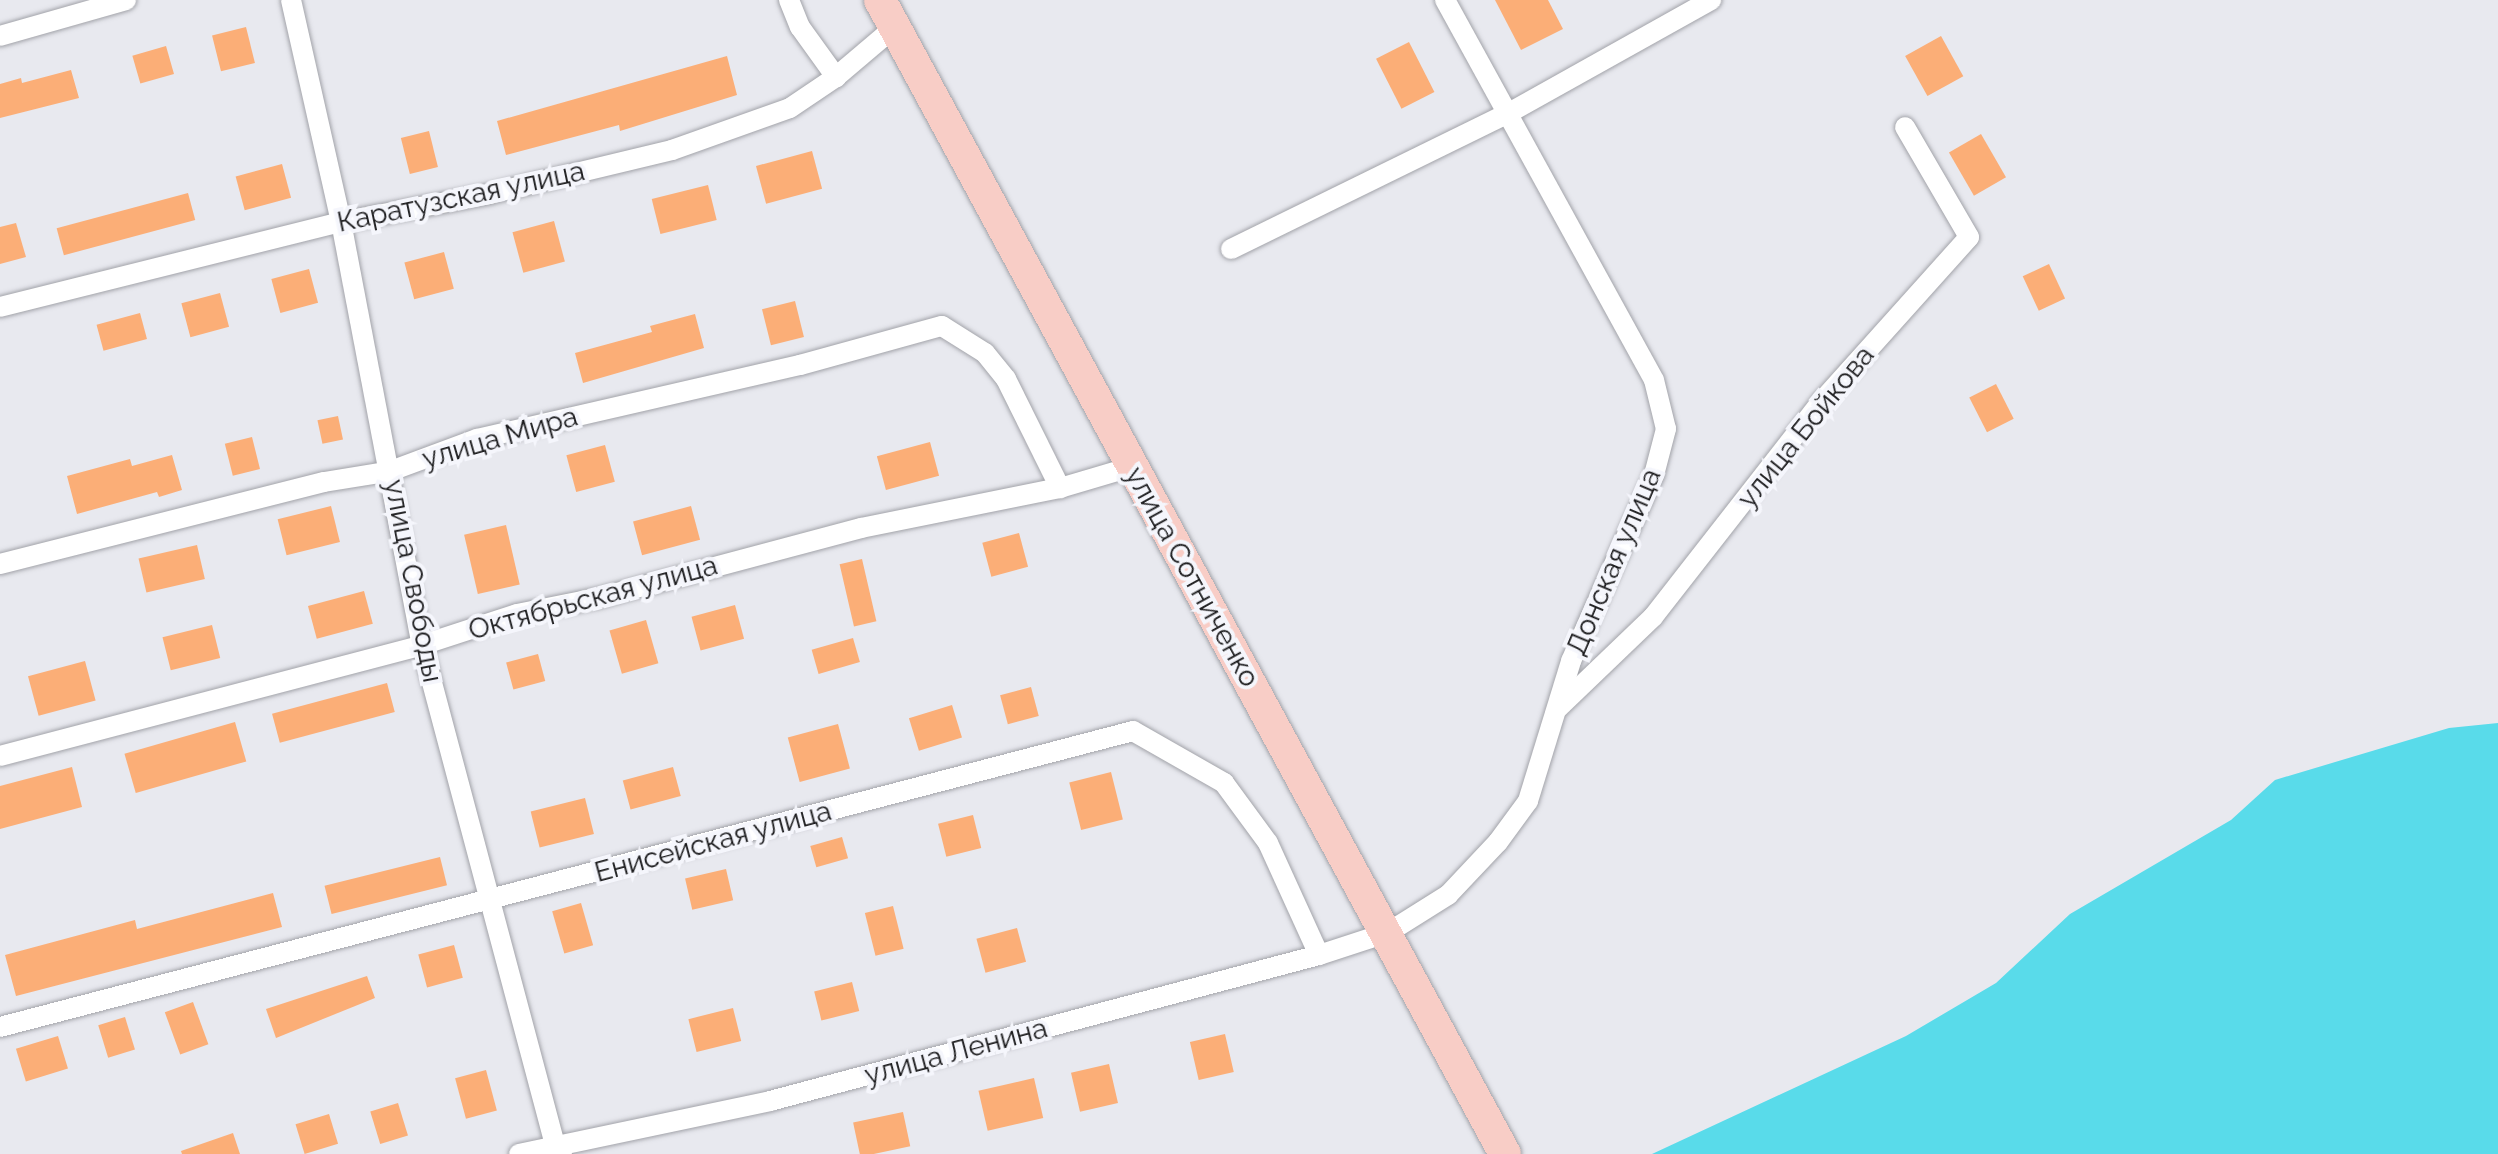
<!DOCTYPE html>
<html>
<head>
<meta charset="utf-8">
<style>
	body { margin:0 }
	#map { position:relative; width:2498px; height:1154px; overflow:hidden; background:#e8e9ef; font-family:Raleway,sans-serif }
	div>[style] { position:absolute }
	.water>* { inset:0; background:#59dbea }
	.building>* { inset:0; background:#fbae77; transform-origin:0 0 }
	.roads { filter:drop-shadow(0 0 2px #a2a3a9) drop-shadow(0 0 2px #a2a3a9) }
	.minor>* { height:20px; margin:-10px; padding:0 10px; transform-origin:10px; border-radius:10px; background:#fff }
	.primary>* { height:32px; margin:-16px; padding:0 16px; transform-origin:16px; border-radius:16px; background:#f8cdc6 }
	span { translate:-50% -50%; white-space:nowrap; text-align:center; line-height:1.15; -webkit-text-stroke:8px #f5f6fc; paint-order:stroke }
	.street-label { font-size:28px; color:#1a1a1c }
</style>
</head>
<body>
<div id="map">
	<div class="water">
		<i style="clip-path:polygon(2498px 723px,2498px 1154px,1652px 1154px,1906px 1036px,1996px 983px,2070px 914px,2231px 820px,2275px 780px,2449px 728px)"></i>
	</div>
	<div class="building">
		<i style="clip-path:polygon(1495px 0,1548px 0,1563px 29px,1521px 50px)"></i>
		<i style="left:246px;top:27px;width:37px;height:35px;rotate:76deg"></i>
		<i style="left:1941px;top:36px;width:46px;height:41px;rotate:61deg"></i>
		<i style="left:1409px;top:42px;width:56px;height:37px;rotate:63deg"></i>
		<i style="left:166px;top:46px;width:29px;height:35px;rotate:74deg"></i>
		<i style="clip-path:polygon(727px 56px,737px 95px,620px 131px,619px 125px,506px 155px,497px 121px)"></i>
		<i style="clip-path:polygon(71px 70px,79px 98px,0 118px,0 84px,21px 78px,22px 83px)"></i>
		<i style="left:429px;top:131px;width:37px;height:29px;rotate:76deg"></i>
		<i style="left:1981px;top:134px;width:50px;height:37px;rotate:60deg"></i>
		<i style="left:812px;top:151px;width:39px;height:58px;rotate:75deg"></i>
		<i style="left:282px;top:164px;width:35px;height:48px;rotate:75deg"></i>
		<i style="left:708px;top:185px;width:36px;height:58px;rotate:76deg"></i>
		<i style="left:188px;top:193px;width:28px;height:136px;rotate:75deg"></i>
		<i style="left:554px;top:221px;width:42px;height:43px;rotate:75deg"></i>
		<i style="clip-path:polygon(16px 223px,26px 257px,0 264px,0 227px)"></i>
		<i style="left:444px;top:252px;width:38px;height:41px;rotate:75deg"></i>
		<i style="left:2049px;top:264px;width:38px;height:29px;rotate:65deg"></i>
		<i style="left:309px;top:269px;width:35px;height:39px;rotate:75deg"></i>
		<i style="left:220px;top:293px;width:35px;height:40px;rotate:75deg"></i>
		<i style="left:795px;top:301px;width:37px;height:34px;rotate:76deg"></i>
		<i style="left:140px;top:313px;width:27px;height:45px;rotate:75deg"></i>
		<i style="clip-path:polygon(695px 314px,704px 348px,583px 383px,575px 353px,652px 332px,650px 326px)"></i>
		<i style="left:1996px;top:384px;width:39px;height:30px;rotate:63deg"></i>
		<i style="left:338px;top:416px;width:24px;height:21px;rotate:78deg"></i>
		<i style="left:252px;top:437px;width:33px;height:28px;rotate:76deg"></i>
		<i style="left:930px;top:442px;width:35px;height:55px;rotate:75deg"></i>
		<i style="left:605px;top:445px;width:38px;height:40px;rotate:75deg"></i>
		<i style="clip-path:polygon(172px 455px,182px 490px,159px 497px,157px 492px,77px 514px,67px 476px,130px 459px,132px 466px)"></i>
		<i style="left:331px;top:506px;width:37px;height:55px;rotate:76deg"></i>
		<i style="left:691px;top:506px;width:35px;height:60px;rotate:75deg"></i>
		<i style="left:506px;top:525px;width:61px;height:43px;rotate:77deg"></i>
		<i style="left:1019px;top:533px;width:35px;height:38px;rotate:75deg"></i>
		<i style="left:197px;top:545px;width:35px;height:60px;rotate:77deg"></i>
		<i style="left:862px;top:559px;width:64px;height:23px;rotate:77deg"></i>
		<i style="left:364px;top:591px;width:34px;height:58px;rotate:75deg"></i>
		<i style="left:735px;top:605px;width:35px;height:45px;rotate:75deg"></i>
		<i style="left:646px;top:620px;width:45px;height:38px;rotate:74deg"></i>
		<i style="left:212px;top:625px;width:34px;height:51px;rotate:76deg"></i>
		<i style="left:853px;top:638px;width:25px;height:43px;rotate:74deg"></i>
		<i style="left:538px;top:654px;width:28px;height:33px;rotate:75deg"></i>
		<i style="left:85px;top:661px;width:41px;height:59px;rotate:75deg"></i>
		<i style="left:387px;top:683px;width:30px;height:119px;rotate:75deg"></i>
		<i style="left:1031px;top:687px;width:30px;height:32px;rotate:75deg"></i>
		<i style="left:952px;top:705px;width:34px;height:45px;rotate:73deg"></i>
		<i style="left:235px;top:722px;width:41px;height:115px;rotate:74deg"></i>
		<i style="left:838px;top:724px;width:46px;height:52px;rotate:75deg"></i>
		<i style="clip-path:polygon(72px 767px,82px 807px,0 829px,0 786px)"></i>
		<i style="left:673px;top:767px;width:30px;height:52px;rotate:75deg"></i>
		<i style="left:1111px;top:772px;width:49px;height:43px;rotate:76deg"></i>
		<i style="left:585px;top:798px;width:37px;height:56px;rotate:76deg"></i>
		<i style="left:973px;top:815px;width:34px;height:36px;rotate:76deg"></i>
		<i style="left:842px;top:837px;width:22px;height:33px;rotate:74deg"></i>
		<i style="left:440px;top:857px;width:29px;height:119px;rotate:76deg"></i>
		<i style="left:726px;top:869px;width:32px;height:42px;rotate:77deg"></i>
		<i style="clip-path:polygon(273px 893px,282px 927px,16px 996px,5px 955px,135px 920px,137px 929px)"></i>
		<i style="left:581px;top:903px;width:44px;height:30px;rotate:74deg"></i>
		<i style="left:893px;top:906px;width:44px;height:29px;rotate:76deg"></i>
		<i style="left:1017px;top:928px;width:35px;height:42px;rotate:75deg"></i>
		<i style="left:454px;top:945px;width:34px;height:37px;rotate:75deg"></i>
		<i style="clip-path:polygon(367px 976px,375px 998px,276px 1038px,266px 1009px)"></i>
		<i style="left:852px;top:982px;width:30px;height:39px;rotate:76deg"></i>
		<i style="left:193px;top:1002px;width:45px;height:30px;rotate:70deg"></i>
		<i style="left:733px;top:1008px;width:34px;height:46px;rotate:76deg"></i>
		<i style="left:125px;top:1017px;width:34px;height:28px;rotate:73deg"></i>
		<i style="left:1225px;top:1034px;width:39px;height:36px;rotate:77deg"></i>
		<i style="left:58px;top:1036px;width:34px;height:44px;rotate:73deg"></i>
		<i style="left:1109px;top:1064px;width:40px;height:39px;rotate:77deg"></i>
		<i style="left:486px;top:1070px;width:42px;height:32px;rotate:75deg"></i>
		<i style="left:1034px;top:1078px;width:41px;height:57px;rotate:77deg"></i>
		<i style="left:398px;top:1103px;width:34px;height:29px;rotate:73deg"></i>
		<i style="left:903px;top:1112px;width:35px;height:51px;rotate:78deg"></i>
		<i style="left:329px;top:1114px;width:31px;height:35px;rotate:73deg"></i>
		<i style="clip-path:polygon(233px 1133px,240px 1154px,182px 1154px,181px 1151px)"></i>
	</div>
	<div class="roads">
		<div class="minor">
			<i style="left:291px;top:0;width:228px;rotate:77.3deg"></i>
			<i style="left:341px;top:222px;width:431px;rotate:79.2deg"></i>
			<i style="left:422px;top:645px;width:517px;rotate:75.1deg"></i>
			<i style="left:555px;top:1145px;width:10px;rotate:45deg"></i>
			<i style="left:789px;top:0;width:29px;rotate:68deg"></i>
			<i style="left:800px;top:27px;width:62px;rotate:54.2deg"></i>
			<i style="left:0;top:36px;width:131px;rotate:-15.9deg"></i>
			<i style="left:1231px;top:249px;width:307px;rotate:-26.1deg"></i>
			<i style="left:1507px;top:114px;width:234px;rotate:-29.2deg"></i>
			<i style="left:0;top:307px;width:351px;rotate:-14deg"></i>
			<i style="left:341px;top:222px;width:151px;rotate:-10.7deg"></i>
			<i style="left:489px;top:194px;width:188px;rotate:-13.5deg"></i>
			<i style="left:672px;top:150px;width:125px;rotate:-19.6deg"></i>
			<i style="left:790px;top:108px;width:55px;rotate:-34deg"></i>
			<i style="left:836px;top:77px;width:77px;rotate:-40.3deg"></i>
			<i style="left:0;top:564px;width:334px;rotate:-14.2deg"></i>
			<i style="left:324px;top:482px;width:68px;rotate:-9.3deg"></i>
			<i style="left:391px;top:471px;width:92px;rotate:-20.4deg"></i>
			<i style="left:477px;top:439px;width:331px;rotate:-12.9deg"></i>
			<i style="left:800px;top:365px;width:147px;rotate:-15.4deg"></i>
			<i style="left:942px;top:326px;width:51px;rotate:32.1deg"></i>
			<i style="left:985px;top:353px;width:33px;rotate:51deg"></i>
			<i style="left:1006px;top:379px;width:122px;rotate:63.6deg"></i>
			<i style="left:1558px;top:708px;width:132px;rotate:-43.8deg"></i>
			<i style="left:1653px;top:617px;width:274px;rotate:-52deg"></i>
			<i style="left:1822px;top:401px;width:220px;rotate:-48.1deg"></i>
			<i style="left:1969px;top:237px;width:127px;rotate:-120.2deg"></i>
			<i style="left:0;top:756px;width:436px;rotate:-14.7deg"></i>
			<i style="left:422px;top:645px;width:100px;rotate:-18.1deg"></i>
			<i style="left:517px;top:614px;width:83px;rotate:-11.2deg"></i>
			<i style="left:598px;top:598px;width:272px;rotate:-14.9deg"></i>
			<i style="left:861px;top:528px;width:203px;rotate:-11.4deg"></i>
			<i style="left:1060px;top:488px;width:74px;rotate:-16.5deg"></i>
			<i style="left:0;top:1027px;width:1171px;rotate:-14.64deg"></i>
			<i style="left:1133px;top:731px;width:105px;rotate:29.7deg"></i>
			<i style="left:1224px;top:783px;width:74px;rotate:53.7deg"></i>
			<i style="left:1268px;top:843px;width:123px;rotate:65.5deg"></i>
			<i style="left:519px;top:1154px;width:257px;rotate:-11.9deg"></i>
			<i style="left:770px;top:1101px;width:568px;rotate:-14.89deg"></i>
			<i style="left:1319px;top:955px;width:74px;rotate:-18.2deg"></i>
			<i style="left:1389px;top:932px;width:70px;rotate:-32.1deg"></i>
			<i style="left:1448px;top:895px;width:73px;rotate:-46.7deg"></i>
			<i style="left:1498px;top:842px;width:51px;rotate:-53.8deg"></i>
			<i style="left:1528px;top:801px;width:146px;rotate:-72.9deg"></i>
			<i style="left:1571px;top:661px;width:204px;rotate:-66deg"></i>
			<i style="left:1654px;top:475px;width:48px;rotate:-75.4deg"></i>
			<i style="left:1666px;top:429px;width:50px;rotate:-103.8deg"></i>
			<i style="left:1654px;top:380px;width:434px;rotate:-118.8deg"></i>
		</div>
		<div class="primary">
			<i style="left:880px;top:0;width:1312px;rotate:61.56deg"></i>
		</div>
	</div>
	<div class="street-label">
		<span style="left:461px;top:197px;rotate:-12deg">Каратузская улица</span>
		<span style="left:1806px;top:427px;rotate:-51deg">улица Бойкова</span>
		<span style="left:500px;top:438px;rotate:-16deg">улица Мира</span>
		<span style="left:1614px;top:562px;rotate:-67deg">Донская улица</span>
		<span style="left:1192px;top:577px;rotate:61deg">улица Сотниченко</span>
		<span style="left:413px;top:581px;rotate:79deg">улица Свободы</span>
		<span style="left:593px;top:598px;rotate:-15deg">Октябрьская улица</span>
		<span style="left:713px;top:842px;rotate:-15deg">Енисейская улица</span>
		<span style="left:956px;top:1052px;rotate:-15deg">улица Ленина</span>
	</div>
</div>
</body>
</html>
